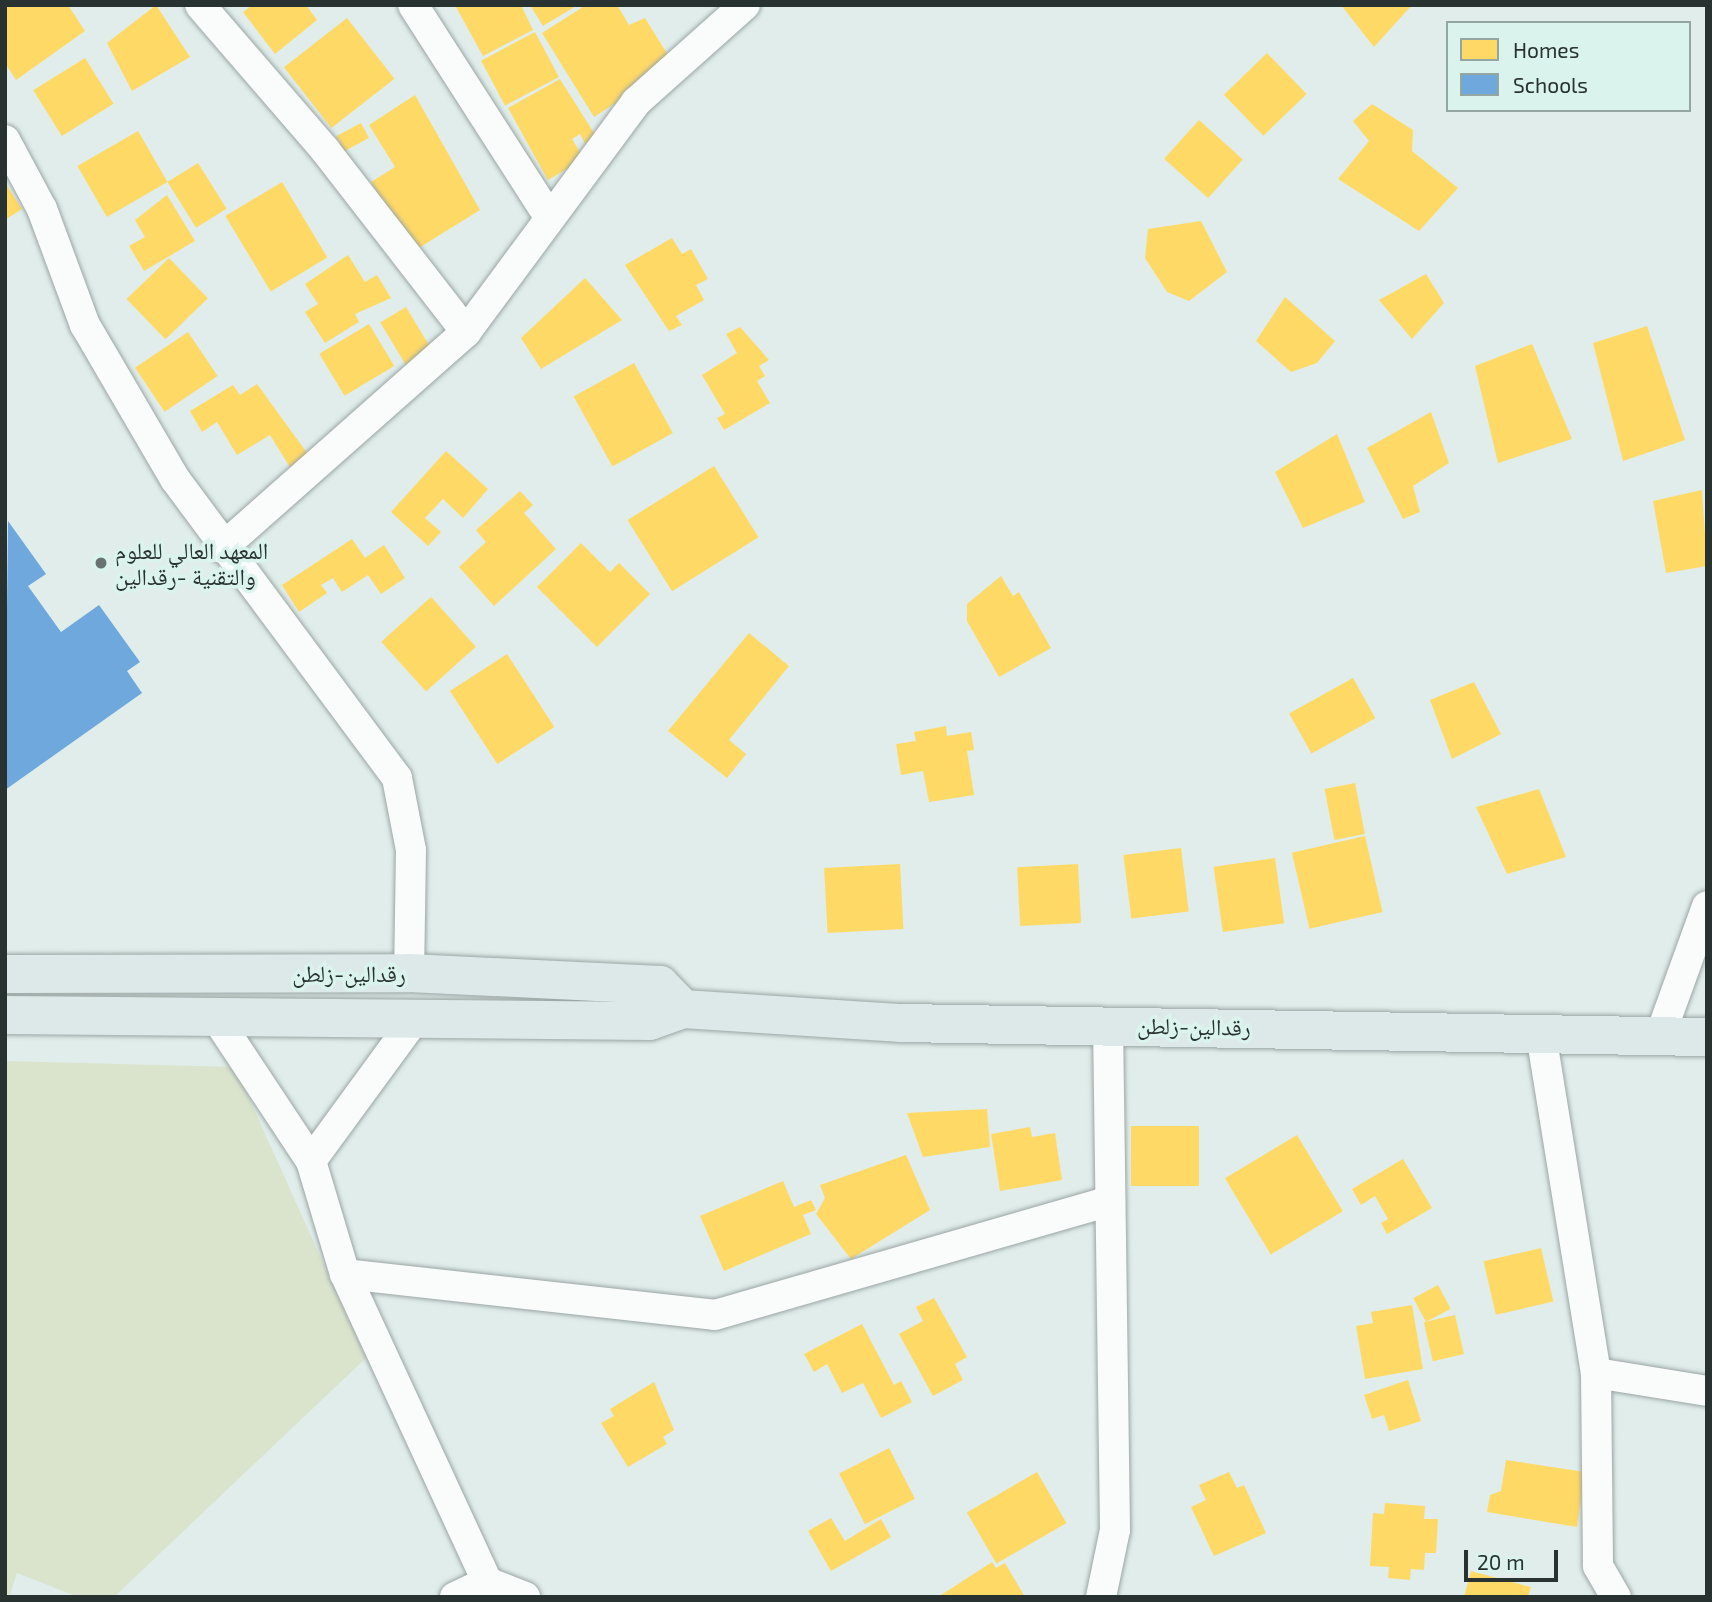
<!DOCTYPE html>
<html>
<head>
<meta charset="utf-8">
<style>
	body { margin:0 }
	#map { position:relative; width:1712px; height:1602px; overflow:hidden; background:#e0edea; font-family:"Exo 2","Noto Naskh Arabic",sans-serif }
	div>[style] { position:absolute }
	.green>* { inset:0; background:#dae4cd }
	.homes>* { inset:0; background:#ffd966; transform-origin:0 0 }
	.schools>* { inset:0; background:#6fa8dc }
	.roads { filter:drop-shadow(0 0 2px #9ba6a4) drop-shadow(0 0 2px #9ba6a4) }
	.minor>* { height:30px; margin:-15px; padding:0 15px; transform-origin:15px; border-radius:15px; background:#fafcfc }
	.primary>* { height:38px; margin:-19px; padding:0 19px; transform-origin:19px; border-radius:19px; background:#dde8e8 }
	.dots>* { width:19px; height:19px; translate:-50% -50%; box-sizing:border-box; border:4px solid #daf3ed; border-radius:50% }
	span { translate:-50% -50%; white-space:nowrap; text-align:center; line-height:1.15; -webkit-text-stroke:7px #daf3ed; paint-order:stroke }
	.poi-label { font-size:23px; color:#283230 }
	.left { translate:0 -50%; text-align:left }
	.street-label { font-size:23px; color:#283230 }
	.frame { position:absolute; inset:0; border:7px solid #283230; pointer-events:none }
	.legend { position:absolute; left:1446px; top:21px; width:245px; height:91px; box-sizing:border-box; background:#daf3ed; border:2px solid #93a6a1; margin:0; padding:9px 12px; list-style:none; font-size:21px; color:#283230 }
	.legend li { display:flex; align-items:center; gap:14px; height:35px }
	.legend b { width:35px; border:2px solid #93a6a1 }
	.scale { position:absolute; left:1464px; top:1550px; width:94px; height:32px; box-sizing:border-box; border:4px solid #283230; border-top:0; padding-left:9px; font-size:21px; line-height:24px; white-space:nowrap; color:#283230; -webkit-text-stroke:5px #daf3ed; paint-order:stroke }
</style>
</head>
<body>
<div id="map">
	<div class="green">
		<i style="clip-path:polygon(5px 1061px,235px 1067px,366px 1358px,114px 1597px,78px 1597px,17px 1573px,10px 1595px,5px 1593px)"></i>
	</div>
	<div class="homes">
		<i style="clip-path:polygon(5px 5px,68px 5px,85px 31px,16px 80px,5px 63px)"></i>
		<i style="clip-path:polygon(156px 5px,190px 57px,132px 91px,107px 43px)"></i>
		<i style="clip-path:polygon(252px 5px,306px 5px,317px 20px,275px 54px,243px 12px)"></i>
		<i style="clip-path:polygon(521px 5px,533px 30px,483px 56px,456px 7px)"></i>
		<i style="clip-path:polygon(530px 5px,578px 5px,543px 26px)"></i>
		<i style="clip-path:polygon(586px 5px,617px 5px,629px 25px,645px 18px,671px 60px,657px 76px,594px 117px,542px 33px)"></i>
		<i style="clip-path:polygon(1341px 5px,1412px 5px,1374px 47px)"></i>
		<i style="left:347px;top:18px;width:77px;height:80px;rotate:52deg"></i>
		<i style="left:535px;top:32px;width:51px;height:61px;rotate:62deg"></i>
		<i style="left:1267px;top:53px;width:57px;height:60px;rotate:46deg"></i>
		<i style="left:85px;top:58px;width:54px;height:61px;rotate:58deg"></i>
		<i style="clip-path:polygon(560px 79px,599px 141px,587px 147px,580px 134px,572px 139px,584px 159px,548px 180px,508px 108px)"></i>
		<i style="clip-path:polygon(415px 95px,480px 210px,414px 251px,371px 182px,395px 167px,369px 125px)"></i>
		<i style="clip-path:polygon(1372px 104px,1413px 130px,1412px 151px,1458px 188px,1419px 231px,1338px 179px,1369px 141px,1353px 121px)"></i>
		<i style="left:1199px;top:120px;width:59px;height:52px;rotate:42deg"></i>
		<i style="left:361px;top:123px;width:17px;height:28px;rotate:62deg"></i>
		<i style="left:138px;top:131px;width:59px;height:70px;rotate:60deg"></i>
		<i style="left:198px;top:163px;width:54px;height:36px;rotate:58deg"></i>
		<i style="left:282px;top:182px;width:88px;height:66px;rotate:59deg"></i>
		<i style="clip-path:polygon(5px 183px,22px 209px,5px 220px)"></i>
		<i style="clip-path:polygon(167px 195px,195px 241px,144px 271px,129px 246px,145px 237px,135px 220px)"></i>
		<i style="clip-path:polygon(1201px 221px,1227px 272px,1189px 301px,1167px 292px,1145px 258px,1148px 229px)"></i>
		<i style="clip-path:polygon(672px 238px,682px 254px,691px 249px,708px 279px,696px 285px,704px 300px,676px 316px,682px 325px,669px 331px,625px 265px)"></i>
		<i style="clip-path:polygon(348px 255px,365px 282px,377px 275px,391px 298px,355px 314px,359px 322px,325px 343px,305px 312px,318px 304px,305px 284px)"></i>
		<i style="left:169px;top:258px;width:56px;height:59px;rotate:46deg"></i>
		<i style="clip-path:polygon(1426px 274px,1444px 303px,1412px 339px,1379px 300px)"></i>
		<i style="clip-path:polygon(585px 278px,622px 320px,541px 369px,521px 338px)"></i>
		<i style="clip-path:polygon(1285px 297px,1335px 341px,1317px 363px,1291px 372px,1256px 341px)"></i>
		<i style="left:406px;top:307px;width:51px;height:30px;rotate:59deg"></i>
		<i style="left:369px;top:324px;width:49px;height:58px;rotate:59deg"></i>
		<i style="clip-path:polygon(1647px 326px,1685px 440px,1623px 461px,1593px 343px)"></i>
		<i style="clip-path:polygon(740px 327px,769px 360px,759px 366px,765px 376px,757px 381px,770px 403px,724px 430px,717px 418px,725px 414px,702px 375px,737px 353px,726px 334px)"></i>
		<i style="left:188px;top:332px;width:53px;height:64px;rotate:56deg"></i>
		<i style="clip-path:polygon(1532px 344px,1572px 439px,1498px 463px,1475px 366px)"></i>
		<i style="left:634px;top:363px;width:80px;height:69px;rotate:61deg"></i>
		<i style="clip-path:polygon(257px 384px,310px 457px,291px 469px,270px 435px,237px 455px,217px 422px,202px 432px,190px 411px,233px 385px,240px 395px)"></i>
		<i style="clip-path:polygon(1431px 412px,1449px 463px,1413px 486px,1420px 512px,1403px 519px,1367px 448px)"></i>
		<i style="clip-path:polygon(1337px 434px,1365px 502px,1303px 528px,1275px 472px)"></i>
		<i style="clip-path:polygon(446px 451px,488px 489px,463px 518px,443px 499px,425px 518px,441px 532px,428px 546px,391px 512px)"></i>
		<i style="left:714px;top:466px;width:84px;height:102px;rotate:58deg"></i>
		<i style="clip-path:polygon(1702px 490px,1707px 566px,1666px 573px,1653px 501px)"></i>
		<i style="clip-path:polygon(520px 491px,533px 505px,524px 513px,556px 549px,494px 606px,459px 567px,486px 542px,476px 530px)"></i>
		<i style="clip-path:polygon(352px 539px,365px 558px,384px 545px,405px 578px,381px 594px,368px 575px,342px 592px,333px 578px,321px 585px,327px 593px,299px 612px,282px 585px)"></i>
		<i style="clip-path:polygon(581px 543px,610px 572px,619px 563px,650px 594px,597px 647px,537px 587px)"></i>
		<i style="clip-path:polygon(1001px 576px,1013px 596px,1019px 592px,1051px 648px,999px 677px,967px 621px,967px 604px)"></i>
		<i style="left:431px;top:597px;width:67px;height:67px;rotate:48deg"></i>
		<i style="clip-path:polygon(749px 633px,789px 666px,729px 740px,746px 754px,727px 778px,668px 731px)"></i>
		<i style="left:507px;top:654px;width:87px;height:68px;rotate:57deg"></i>
		<i style="left:1353px;top:678px;width:46px;height:73px;rotate:61deg"></i>
		<i style="clip-path:polygon(1474px 682px,1501px 734px,1452px 759px,1430px 700px)"></i>
		<i style="clip-path:polygon(946px 726px,947px 736px,971px 732px,974px 750px,967px 751px,974px 795px,929px 802px,923px 771px,901px 775px,896px 744px,916px 741px,914px 732px)"></i>
		<i style="left:1355px;top:783px;width:52px;height:31px;rotate:79deg"></i>
		<i style="clip-path:polygon(1539px 789px,1566px 857px,1507px 874px,1476px 807px)"></i>
		<i style="left:1365px;top:836px;width:78px;height:75px;rotate:77deg"></i>
		<i style="left:1181px;top:848px;width:64px;height:58px;rotate:83deg"></i>
		<i style="left:1275px;top:858px;width:66px;height:62px;rotate:82deg"></i>
		<i style="left:900px;top:864px;width:65px;height:76px;rotate:87deg"></i>
		<i style="left:1078px;top:864px;width:59px;height:61px;rotate:87deg"></i>
		<i style="clip-path:polygon(987px 1109px,990px 1147px,923px 1157px,907px 1113px)"></i>
		<i style="left:1199px;top:1126px;width:60px;height:68px;rotate:90deg"></i>
		<i style="clip-path:polygon(1030px 1127px,1032px 1137px,1055px 1133px,1062px 1180px,1000px 1191px,991px 1134px)"></i>
		<i style="left:1297px;top:1135px;width:89px;height:84px;rotate:59deg"></i>
		<i style="clip-path:polygon(906px 1155px,930px 1210px,851px 1259px,816px 1214px,825px 1198px,820px 1185px)"></i>
		<i style="clip-path:polygon(1403px 1159px,1432px 1208px,1387px 1234px,1381px 1223px,1388px 1219px,1375px 1196px,1361px 1205px,1352px 1189px)"></i>
		<i style="clip-path:polygon(783px 1181px,794px 1207px,811px 1200px,816px 1210px,803px 1215px,811px 1234px,724px 1271px,700px 1216px)"></i>
		<i style="left:1541px;top:1248px;width:55px;height:59px;rotate:77deg"></i>
		<i style="left:1438px;top:1285px;width:27px;height:28px;rotate:62deg"></i>
		<i style="clip-path:polygon(934px 1298px,967px 1357px,955px 1364px,963px 1380px,933px 1396px,899px 1334px,923px 1321px,916px 1307px)"></i>
		<i style="clip-path:polygon(1412px 1305px,1423px 1369px,1365px 1379px,1356px 1326px,1373px 1323px,1371px 1312px)"></i>
		<i style="left:1455px;top:1315px;width:40px;height:32px;rotate:77deg"></i>
		<i style="clip-path:polygon(862px 1324px,894px 1385px,901px 1381px,912px 1402px,881px 1418px,863px 1383px,842px 1393px,827px 1364px,814px 1372px,804px 1354px)"></i>
		<i style="clip-path:polygon(1408px 1380px,1421px 1421px,1389px 1431px,1384px 1415px,1372px 1419px,1364px 1395px)"></i>
		<i style="clip-path:polygon(654px 1382px,674px 1430px,663px 1437px,667px 1444px,628px 1467px,601px 1423px,614px 1416px,610px 1409px)"></i>
		<i style="left:889px;top:1448px;width:57px;height:56px;rotate:63deg"></i>
		<i style="clip-path:polygon(1506px 1460px,1585px 1472px,1577px 1527px,1487px 1512px,1490px 1495px,1501px 1491px)"></i>
		<i style="left:1037px;top:1472px;width:59px;height:81px;rotate:60deg"></i>
		<i style="clip-path:polygon(1229px 1472px,1237px 1488px,1244px 1485px,1266px 1533px,1214px 1556px,1191px 1507px,1206px 1500px,1199px 1485px)"></i>
		<i style="clip-path:polygon(1385px 1503px,1425px 1506px,1424px 1519px,1438px 1519px,1436px 1553px,1425px 1553px,1424px 1570px,1411px 1569px,1410px 1580px,1388px 1578px,1389px 1567px,1370px 1566px,1373px 1513px,1384px 1514px)"></i>
		<i style="clip-path:polygon(831px 1518px,845px 1541px,881px 1519px,891px 1537px,831px 1571px,808px 1531px)"></i>
		<i style="clip-path:polygon(992px 1562px,996px 1568px,1005px 1563px,1025px 1597px,938px 1597px)"></i>
		<i style="clip-path:polygon(1471px 1571px,1531px 1587px,1528px 1597px,1464px 1597px)"></i>
	</div>
	<div class="schools">
		<i style="clip-path:polygon(8px 521px,46px 574px,28px 586px,61px 632px,99px 605px,140px 662px,127px 671px,142px 693px,5px 790px)"></i>
	</div>
	<div class="roads">
		<div class="minor">
			<i style="left:200px;top:5px;width:191px;rotate:49.2deg"></i>
			<i style="left:325px;top:150px;width:230px;rotate:52.2deg"></i>
			<i style="left:413px;top:5px;width:252px;rotate:57.3deg"></i>
			<i style="left:5px;top:140px;width:78px;rotate:61.8deg"></i>
			<i style="left:42px;top:209px;width:124px;rotate:69.7deg"></i>
			<i style="left:85px;top:325px;width:178px;rotate:59.7deg"></i>
			<i style="left:175px;top:479px;width:372px;rotate:53.4deg"></i>
			<i style="left:397px;top:778px;width:73px;rotate:79deg"></i>
			<i style="left:411px;top:850px;width:123px;rotate:90.9deg"></i>
			<i style="left:222px;top:548px;width:326px;rotate:-41.5deg"></i>
			<i style="left:466px;top:332px;width:286px;rotate:-53.5deg"></i>
			<i style="left:636px;top:102px;width:146px;rotate:-41.7deg"></i>
			<i style="left:215px;top:1016px;width:174px;rotate:56.5deg"></i>
			<i style="left:311px;top:1161px;width:118px;rotate:73.3deg"></i>
			<i style="left:345px;top:1274px;width:339px;rotate:65.2deg"></i>
			<i style="left:1541px;top:1034px;width:343px;rotate:80.8deg"></i>
			<i style="left:1596px;top:1373px;width:193px;rotate:89.4deg"></i>
			<i style="left:1598px;top:1566px;width:36px;rotate:60deg"></i>
			<i style="left:1660px;top:1036px;width:138px;rotate:-70.1deg"></i>
			<i style="left:311px;top:1161px;width:176px;rotate:-53.8deg"></i>
			<i style="left:345px;top:1274px;width:372px;rotate:6.3deg"></i>
			<i style="left:715px;top:1315px;width:411px;rotate:-16.1deg"></i>
			<i style="left:1596px;top:1373px;width:112px;rotate:9.2deg"></i>
			<i style="left:455px;top:1597px;width:35px;rotate:-25deg"></i>
			<i style="left:487px;top:1582px;width:41px;rotate:21.5deg"></i>
			<i style="left:1101px;top:1597px;width:68px;rotate:-78.2deg"></i>
			<i style="left:1115px;top:1530px;width:506px;rotate:-90.79deg"></i>
		</div>
		<div class="primary">
			<i style="left:5px;top:974px;width:404px;rotate:-0.1deg"></i>
			<i style="left:409px;top:973px;width:189px;rotate:2.7deg"></i>
			<i style="left:598px;top:982px;width:62px;rotate:2.8deg"></i>
			<i style="left:660px;top:985px;width:33px;rotate:46deg"></i>
			<i style="left:5px;top:1015px;width:645px;rotate:0.53deg"></i>
			<i style="left:650px;top:1021px;width:35px;rotate:-20deg"></i>
			<i style="left:683px;top:1009px;width:219px;rotate:3.7deg"></i>
			<i style="left:902px;top:1023px;width:805px;rotate:1deg"></i>
		</div>
	</div>
	<div class="dots">
		<i style="left:101px;top:563px;background:#687371"></i>
	</div>
	<div class="poi-label">
		<span class="left" style="left:115px;top:563px">المعهد العالي للعلوم<br>والتقنية -رقدالين</span>
	</div>
	<div class="street-label">
		<span style="left:349px;top:973px">رقدالين-زلطن</span>
		<span style="left:1194px;top:1026px;rotate:1deg">رقدالين-زلطن</span>
	</div>
	<div class="frame"></div>
	<ul class="legend">
	<li><b style="height:19px;background:#ffd966"></b>Homes</li>
	<li><b style="height:19px;background:#6fa8dc"></b>Schools</li>
	</ul>
	<div class="scale">20 m</div>
</div>
</body>
</html>
